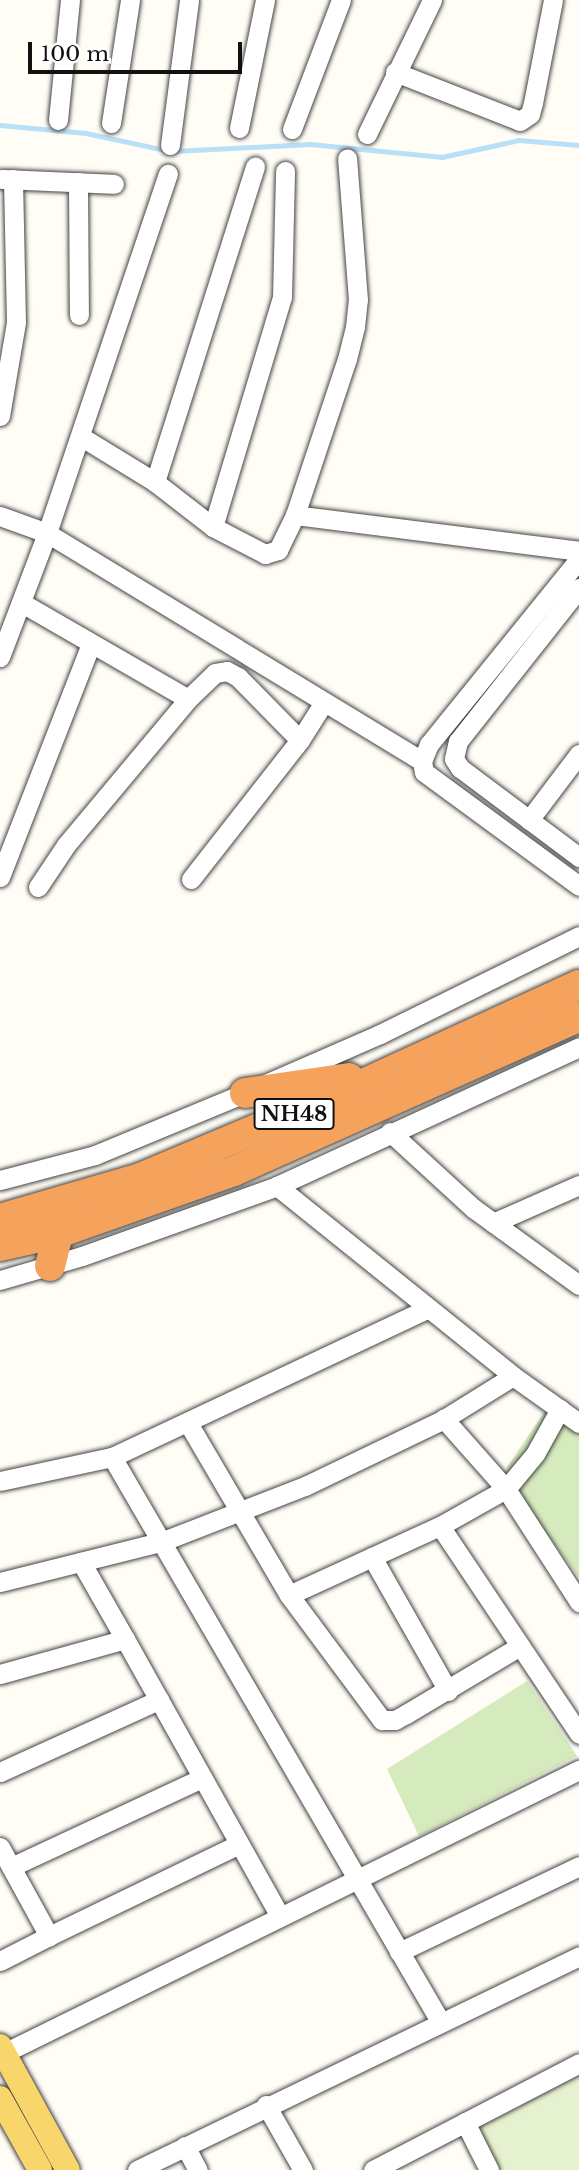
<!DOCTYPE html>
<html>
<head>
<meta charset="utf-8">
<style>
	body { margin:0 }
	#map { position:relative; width:579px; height:2170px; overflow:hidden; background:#fffdf5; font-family:"Libre Baskerville",serif }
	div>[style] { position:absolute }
	.green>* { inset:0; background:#d5ebbd }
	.pitch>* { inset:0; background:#e6f2cf }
	.stream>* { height:4.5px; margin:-2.25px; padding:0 2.25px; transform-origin:2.25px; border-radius:2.25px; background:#b9e0f7 }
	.roads { filter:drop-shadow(0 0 2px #444) drop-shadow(0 0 2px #444) }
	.minor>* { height:19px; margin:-9.5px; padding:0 9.5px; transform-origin:9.5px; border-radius:9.5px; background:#fff }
	.major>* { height:24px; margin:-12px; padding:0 12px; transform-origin:12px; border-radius:12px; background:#f9d66b }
	.highway>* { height:30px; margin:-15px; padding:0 15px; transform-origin:15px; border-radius:15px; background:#f5a25d }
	span { translate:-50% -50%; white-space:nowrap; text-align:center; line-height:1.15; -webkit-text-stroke:7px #fff; paint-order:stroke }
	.shield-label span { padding:2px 5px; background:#fff; border:2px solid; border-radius:5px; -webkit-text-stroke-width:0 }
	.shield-label { font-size:21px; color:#111; font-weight:700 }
	.scale { position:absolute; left:28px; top:42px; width:214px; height:32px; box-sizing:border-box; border:4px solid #111; border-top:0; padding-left:9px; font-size:21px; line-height:24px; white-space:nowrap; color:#111; -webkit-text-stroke:5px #fff; paint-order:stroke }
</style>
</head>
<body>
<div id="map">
	<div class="green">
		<i style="clip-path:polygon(547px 1408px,579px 1431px,579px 1577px,512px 1487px,507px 1467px)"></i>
		<i style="clip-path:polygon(527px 1681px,577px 1756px,419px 1836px,387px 1769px)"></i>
	</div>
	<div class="pitch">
		<i style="clip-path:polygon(579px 2072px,579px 2170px,495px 2170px,472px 2128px)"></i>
	</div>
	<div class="stream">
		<i style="left:0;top:125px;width:86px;rotate:5.3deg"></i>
		<i style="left:86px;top:133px;width:81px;rotate:12.1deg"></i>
		<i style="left:174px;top:151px;width:136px;rotate:-2.9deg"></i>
		<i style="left:310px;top:144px;width:133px;rotate:5.6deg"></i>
		<i style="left:442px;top:157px;width:79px;rotate:-12.4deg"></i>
		<i style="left:519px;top:140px;width:60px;rotate:4.8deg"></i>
	</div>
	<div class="roads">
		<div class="minor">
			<i style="left:395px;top:72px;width:134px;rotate:21.4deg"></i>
			<i style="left:520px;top:121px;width:12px;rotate:-35deg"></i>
			<i style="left:530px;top:114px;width:11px;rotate:-75deg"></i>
			<i style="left:533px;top:103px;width:105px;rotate:-79deg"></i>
			<i style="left:58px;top:120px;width:121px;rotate:-84.3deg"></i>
			<i style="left:111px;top:123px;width:124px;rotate:-81.2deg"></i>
			<i style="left:239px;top:128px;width:131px;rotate:-78.5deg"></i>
			<i style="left:292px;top:129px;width:138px;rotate:-69.2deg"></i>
			<i style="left:367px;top:134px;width:149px;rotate:-64.1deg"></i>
			<i style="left:170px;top:145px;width:146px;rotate:-82.5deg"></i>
			<i style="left:1px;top:179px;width:113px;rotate:2.5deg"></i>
			<i style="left:78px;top:182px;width:133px;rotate:89.6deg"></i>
			<i style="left:0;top:416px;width:95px;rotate:-80.3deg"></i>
			<i style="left:16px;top:322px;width:143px;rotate:-91.2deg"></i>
			<i style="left:80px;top:436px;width:88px;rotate:31.5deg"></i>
			<i style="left:155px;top:482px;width:73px;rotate:37.8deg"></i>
			<i style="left:213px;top:527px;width:59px;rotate:27.4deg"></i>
			<i style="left:265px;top:554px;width:14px;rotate:-17deg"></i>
			<i style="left:278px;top:550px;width:39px;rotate:-64deg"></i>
			<i style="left:295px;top:515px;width:164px;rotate:-71.6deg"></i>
			<i style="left:347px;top:359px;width:33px;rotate:-76deg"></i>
			<i style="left:355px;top:327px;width:27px;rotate:-84deg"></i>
			<i style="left:358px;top:300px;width:142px;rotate:-94.4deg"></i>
			<i style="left:155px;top:482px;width:331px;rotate:-72.4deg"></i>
			<i style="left:295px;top:515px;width:286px;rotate:7.2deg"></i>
			<i style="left:0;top:516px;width:50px;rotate:19.9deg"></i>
			<i style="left:47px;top:533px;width:439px;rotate:31.3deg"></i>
			<i style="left:213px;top:527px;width:240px;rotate:-73.3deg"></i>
			<i style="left:282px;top:297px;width:126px;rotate:-88.6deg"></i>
			<i style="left:579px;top:559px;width:238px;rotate:129deg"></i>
			<i style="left:429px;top:744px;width:18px;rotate:112deg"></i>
			<i style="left:422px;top:761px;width:11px;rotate:80deg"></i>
			<i style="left:424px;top:772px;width:192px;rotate:36.3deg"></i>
			<i style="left:579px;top:588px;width:195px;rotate:128.3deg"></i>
			<i style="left:458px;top:741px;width:18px;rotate:103deg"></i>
			<i style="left:454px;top:759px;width:11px;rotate:56deg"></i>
			<i style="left:460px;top:768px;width:149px;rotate:36.8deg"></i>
			<i style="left:22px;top:603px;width:192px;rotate:30deg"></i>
			<i style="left:0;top:657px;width:133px;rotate:-69.2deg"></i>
			<i style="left:47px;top:533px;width:379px;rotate:-71.4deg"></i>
			<i style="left:529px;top:820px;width:83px;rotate:-52.9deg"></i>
			<i style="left:0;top:877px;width:250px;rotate:-68.7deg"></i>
			<i style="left:191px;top:879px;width:177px;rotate:-51.9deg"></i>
			<i style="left:300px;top:740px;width:45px;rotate:-57.7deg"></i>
			<i style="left:38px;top:887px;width:50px;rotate:-56.3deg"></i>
			<i style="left:66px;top:845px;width:190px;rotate:-50.1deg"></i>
			<i style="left:188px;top:699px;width:37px;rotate:-44deg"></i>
			<i style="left:215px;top:673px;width:12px;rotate:-9deg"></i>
			<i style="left:227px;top:671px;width:13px;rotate:29deg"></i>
			<i style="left:238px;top:677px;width:88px;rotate:45.5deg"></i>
			<i style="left:390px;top:1132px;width:113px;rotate:42.5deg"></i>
			<i style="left:473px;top:1208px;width:131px;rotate:36deg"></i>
			<i style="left:0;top:1180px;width:98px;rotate:-14.7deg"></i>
			<i style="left:95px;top:1155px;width:162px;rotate:-22.5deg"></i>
			<i style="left:245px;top:1093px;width:147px;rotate:-23.6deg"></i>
			<i style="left:380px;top:1034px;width:222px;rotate:-26.2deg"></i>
			<i style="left:277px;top:1186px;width:303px;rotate:38.8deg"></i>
			<i style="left:513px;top:1376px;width:81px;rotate:35.5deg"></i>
			<i style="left:493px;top:1223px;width:94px;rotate:-23.8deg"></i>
			<i style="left:0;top:1280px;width:85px;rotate:-16.3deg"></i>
			<i style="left:82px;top:1256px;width:207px;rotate:-19.7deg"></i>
			<i style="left:277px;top:1186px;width:332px;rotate:-24.7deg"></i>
			<i style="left:560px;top:1409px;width:51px;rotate:119.1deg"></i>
			<i style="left:535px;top:1454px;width:45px;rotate:129.6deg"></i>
			<i style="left:506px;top:1489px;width:135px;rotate:57.1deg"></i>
			<i style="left:188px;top:1423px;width:199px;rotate:59.6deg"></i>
			<i style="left:289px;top:1595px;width:156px;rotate:53.4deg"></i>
			<i style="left:382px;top:1720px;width:13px"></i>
			<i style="left:395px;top:1720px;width:13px;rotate:-29deg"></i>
			<i style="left:406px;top:1714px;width:133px;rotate:-30.8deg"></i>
			<i style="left:112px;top:1457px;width:348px;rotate:-25.2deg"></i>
			<i style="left:0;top:1481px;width:115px;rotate:-12.1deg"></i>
			<i style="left:112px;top:1457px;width:652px;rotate:59.82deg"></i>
			<i style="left:440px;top:1526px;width:250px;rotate:56.2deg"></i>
			<i style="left:372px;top:1557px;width:154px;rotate:60.4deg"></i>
			<i style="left:0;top:1582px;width:166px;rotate:-14deg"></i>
			<i style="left:161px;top:1542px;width:155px;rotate:-21.3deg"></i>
			<i style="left:305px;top:1486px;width:154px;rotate:-25.7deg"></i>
			<i style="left:444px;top:1419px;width:81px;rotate:-31.9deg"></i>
			<i style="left:289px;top:1595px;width:166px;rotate:-24.6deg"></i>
			<i style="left:440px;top:1526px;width:76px;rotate:-29.3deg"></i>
			<i style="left:506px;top:1489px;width:94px;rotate:-131.5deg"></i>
			<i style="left:125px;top:1639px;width:317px;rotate:60.8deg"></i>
			<i style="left:0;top:1674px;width:130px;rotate:-15.6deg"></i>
			<i style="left:125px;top:1639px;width:89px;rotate:-119.7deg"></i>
			<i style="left:0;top:1772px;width:175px;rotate:-24.4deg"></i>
			<i style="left:0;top:1847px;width:102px;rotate:61.2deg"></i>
			<i style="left:49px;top:1936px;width:55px;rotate:153deg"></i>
			<i style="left:11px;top:1867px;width:211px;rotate:-25deg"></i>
			<i style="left:49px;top:1936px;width:211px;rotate:-25.8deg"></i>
			<i style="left:399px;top:1952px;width:199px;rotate:-25.5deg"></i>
			<i style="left:4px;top:2053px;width:641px;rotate:-26.21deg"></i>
			<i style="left:266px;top:2105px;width:75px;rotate:60.4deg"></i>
			<i style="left:465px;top:2122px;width:54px;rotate:63.4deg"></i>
			<i style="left:185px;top:2146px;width:27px;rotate:62deg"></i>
			<i style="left:137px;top:2170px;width:491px;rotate:-25.8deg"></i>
			<i style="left:373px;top:2170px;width:232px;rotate:-27.4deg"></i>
		</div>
		<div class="major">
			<i style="left:0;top:2046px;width:141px;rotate:61.3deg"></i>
			<i style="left:0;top:2098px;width:82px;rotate:60.9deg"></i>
		</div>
		<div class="highway">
			<i style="left:245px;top:1093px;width:105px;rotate:-8.2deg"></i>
			<i style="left:0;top:1219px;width:146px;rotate:-16.3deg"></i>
			<i style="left:140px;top:1178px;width:238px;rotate:-22.8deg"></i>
			<i style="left:359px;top:1086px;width:242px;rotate:-24.7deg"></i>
			<i style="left:0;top:1246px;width:59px;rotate:-12.6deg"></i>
			<i style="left:58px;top:1233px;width:187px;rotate:-19.4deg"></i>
			<i style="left:234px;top:1171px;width:378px;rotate:-24.1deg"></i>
			<i style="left:50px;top:1266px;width:34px;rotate:-76deg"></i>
		</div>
	</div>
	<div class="shield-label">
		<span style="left:294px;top:1114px">NH48</span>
	</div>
	<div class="scale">100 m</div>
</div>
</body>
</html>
